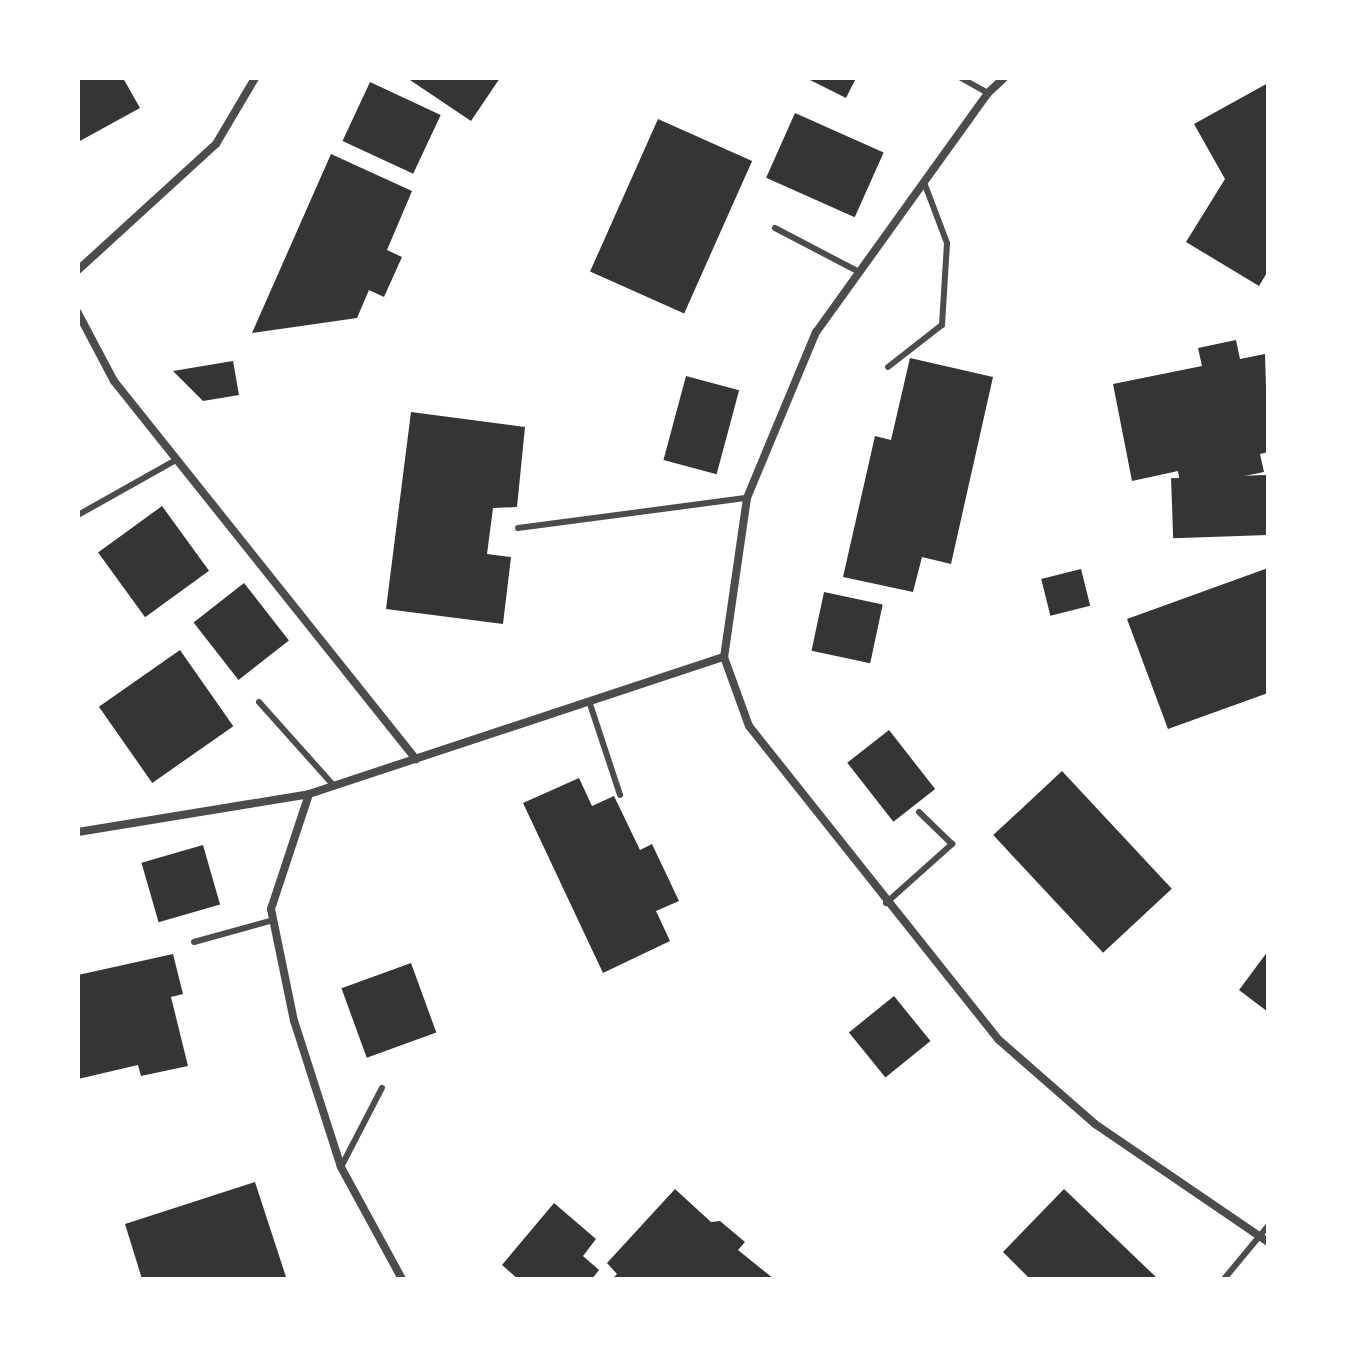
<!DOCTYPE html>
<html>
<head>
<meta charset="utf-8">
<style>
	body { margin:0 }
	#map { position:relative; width:1346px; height:1357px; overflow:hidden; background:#fff; font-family:Helvetica,sans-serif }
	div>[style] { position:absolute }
	.building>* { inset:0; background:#353535; transform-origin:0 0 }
	.service>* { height:6px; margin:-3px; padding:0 3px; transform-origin:3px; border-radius:3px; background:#4c4c4c }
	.minor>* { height:8px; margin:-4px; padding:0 4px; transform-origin:4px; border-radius:4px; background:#4c4c4c }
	span { translate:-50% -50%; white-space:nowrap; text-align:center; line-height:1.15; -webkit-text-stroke:8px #fff; paint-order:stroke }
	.frame { position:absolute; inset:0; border:80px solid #fff; pointer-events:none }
</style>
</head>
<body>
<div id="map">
	<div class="building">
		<i style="clip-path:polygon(78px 78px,123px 78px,140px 108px,78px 142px)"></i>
		<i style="clip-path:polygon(407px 78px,500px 78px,471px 121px)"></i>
		<i style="clip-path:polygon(806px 78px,856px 78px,846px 98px)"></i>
		<i style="left:370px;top:82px;width:78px;height:65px;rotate:25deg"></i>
		<i style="clip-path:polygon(1268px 83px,1268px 271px,1259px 286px,1186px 242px,1225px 179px,1194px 124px)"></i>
		<i style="left:795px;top:113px;width:97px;height:71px;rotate:24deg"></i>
		<i style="left:658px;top:119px;width:103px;height:167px;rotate:24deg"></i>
		<i style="clip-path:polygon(331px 154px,412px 191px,387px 250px,402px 257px,384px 297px,369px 290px,357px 318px,252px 333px)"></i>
		<i style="clip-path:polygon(1236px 340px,1240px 359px,1265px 354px,1268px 452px,1260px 454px,1264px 472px,1181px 489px,1178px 471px,1132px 481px,1113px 384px,1202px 366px,1198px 348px)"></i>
		<i style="clip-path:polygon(910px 358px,993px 377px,951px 564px,922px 557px,913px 592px,843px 577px,875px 436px,891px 440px)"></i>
		<i style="clip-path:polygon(233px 361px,239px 395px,203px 401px,173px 371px)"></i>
		<i style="left:686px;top:376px;width:55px;height:87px;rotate:15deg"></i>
		<i style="clip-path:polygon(411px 412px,525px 427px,517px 507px,493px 508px,487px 554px,511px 557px,503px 624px,386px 609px)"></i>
		<i style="left:1266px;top:475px;width:60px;height:95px;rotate:88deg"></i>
		<i style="left:162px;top:506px;width:80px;height:79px;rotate:54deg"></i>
		<i style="clip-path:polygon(1268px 568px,1268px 693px,1168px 729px,1127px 619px)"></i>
		<i style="left:1081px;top:569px;width:38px;height:41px;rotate:76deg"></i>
		<i style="left:244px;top:583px;width:73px;height:64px;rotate:52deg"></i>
		<i style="left:824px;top:592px;width:60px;height:60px;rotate:12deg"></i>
		<i style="left:180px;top:650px;width:93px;height:99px;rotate:55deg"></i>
		<i style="left:889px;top:730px;width:75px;height:53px;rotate:52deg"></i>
		<i style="left:1062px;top:771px;width:161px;height:94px;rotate:47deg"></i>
		<i style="clip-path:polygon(579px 778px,592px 806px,614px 796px,640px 850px,652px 844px,679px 901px,656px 911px,670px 941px,603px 973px,523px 803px)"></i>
		<i style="left:203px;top:845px;width:62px;height:64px;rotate:74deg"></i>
		<i style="clip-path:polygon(1268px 951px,1268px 1012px,1239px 990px)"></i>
		<i style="clip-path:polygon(173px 954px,183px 994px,171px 997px,188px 1066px,141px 1076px,138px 1065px,78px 1079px,78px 975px)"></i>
		<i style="left:411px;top:963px;width:74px;height:74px;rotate:70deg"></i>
		<i style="left:894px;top:996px;width:58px;height:58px;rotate:51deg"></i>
		<i style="clip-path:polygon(255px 1182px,286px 1277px,142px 1279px,125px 1224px)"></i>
		<i style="clip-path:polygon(675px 1189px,711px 1222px,720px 1221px,745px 1242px,738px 1250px,774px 1279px,612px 1279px,617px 1274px,607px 1263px)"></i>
		<i style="clip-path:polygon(1064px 1189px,1158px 1279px,1030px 1279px,1003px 1252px)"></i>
		<i style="clip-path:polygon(554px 1203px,596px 1239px,583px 1256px,599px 1270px,592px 1279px,518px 1279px,502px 1265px)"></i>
	</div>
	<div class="service">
		<i style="left:961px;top:78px;width:31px;rotate:29deg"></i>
		<i style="left:775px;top:228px;width:95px;rotate:27.6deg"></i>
		<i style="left:888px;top:367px;width:68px;rotate:-37.9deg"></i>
		<i style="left:942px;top:325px;width:82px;rotate:-86.5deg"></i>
		<i style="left:947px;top:243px;width:65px;rotate:-110.7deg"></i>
		<i style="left:78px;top:515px;width:112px;rotate:-29.3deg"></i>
		<i style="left:518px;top:528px;width:231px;rotate:-7.5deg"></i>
		<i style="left:589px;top:701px;width:99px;rotate:71.7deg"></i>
		<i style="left:259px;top:702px;width:113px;rotate:48.2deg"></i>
		<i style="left:886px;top:903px;width:89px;rotate:-41.8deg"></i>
		<i style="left:952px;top:844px;width:46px;rotate:-135.9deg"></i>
		<i style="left:194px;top:942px;width:83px;rotate:-15.4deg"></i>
		<i style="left:341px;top:1167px;width:89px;rotate:-62.6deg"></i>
		<i style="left:1224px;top:1279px;width:69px;rotate:-50.3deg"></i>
	</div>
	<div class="minor">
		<i style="left:1004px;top:78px;width:22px;rotate:137deg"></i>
		<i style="left:988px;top:93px;width:294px;rotate:125.7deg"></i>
		<i style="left:816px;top:332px;width:180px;rotate:112.6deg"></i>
		<i style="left:747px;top:498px;width:161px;rotate:98.2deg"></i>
		<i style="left:724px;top:657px;width:73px;rotate:70.1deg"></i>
		<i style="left:749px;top:726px;width:401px;rotate:51.5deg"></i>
		<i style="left:999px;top:1040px;width:128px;rotate:41.2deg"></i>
		<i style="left:1095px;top:1124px;width:209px;rotate:34.3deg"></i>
		<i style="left:78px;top:270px;width:187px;rotate:-42.4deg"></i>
		<i style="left:216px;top:144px;width:77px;rotate:-59.4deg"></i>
		<i style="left:78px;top:313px;width:77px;rotate:62.1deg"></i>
		<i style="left:114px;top:381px;width:484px;rotate:51.4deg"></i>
		<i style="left:78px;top:832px;width:234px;rotate:-9.3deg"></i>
		<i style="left:402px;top:1279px;width:128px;rotate:-118.6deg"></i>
		<i style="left:341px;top:1167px;width:153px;rotate:-107.8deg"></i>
		<i style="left:294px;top:1021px;width:114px;rotate:-101.6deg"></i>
		<i style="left:271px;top:909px;width:121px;rotate:-71.7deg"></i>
		<i style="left:309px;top:794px;width:437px;rotate:-18.3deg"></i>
	</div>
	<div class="frame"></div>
</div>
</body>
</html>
